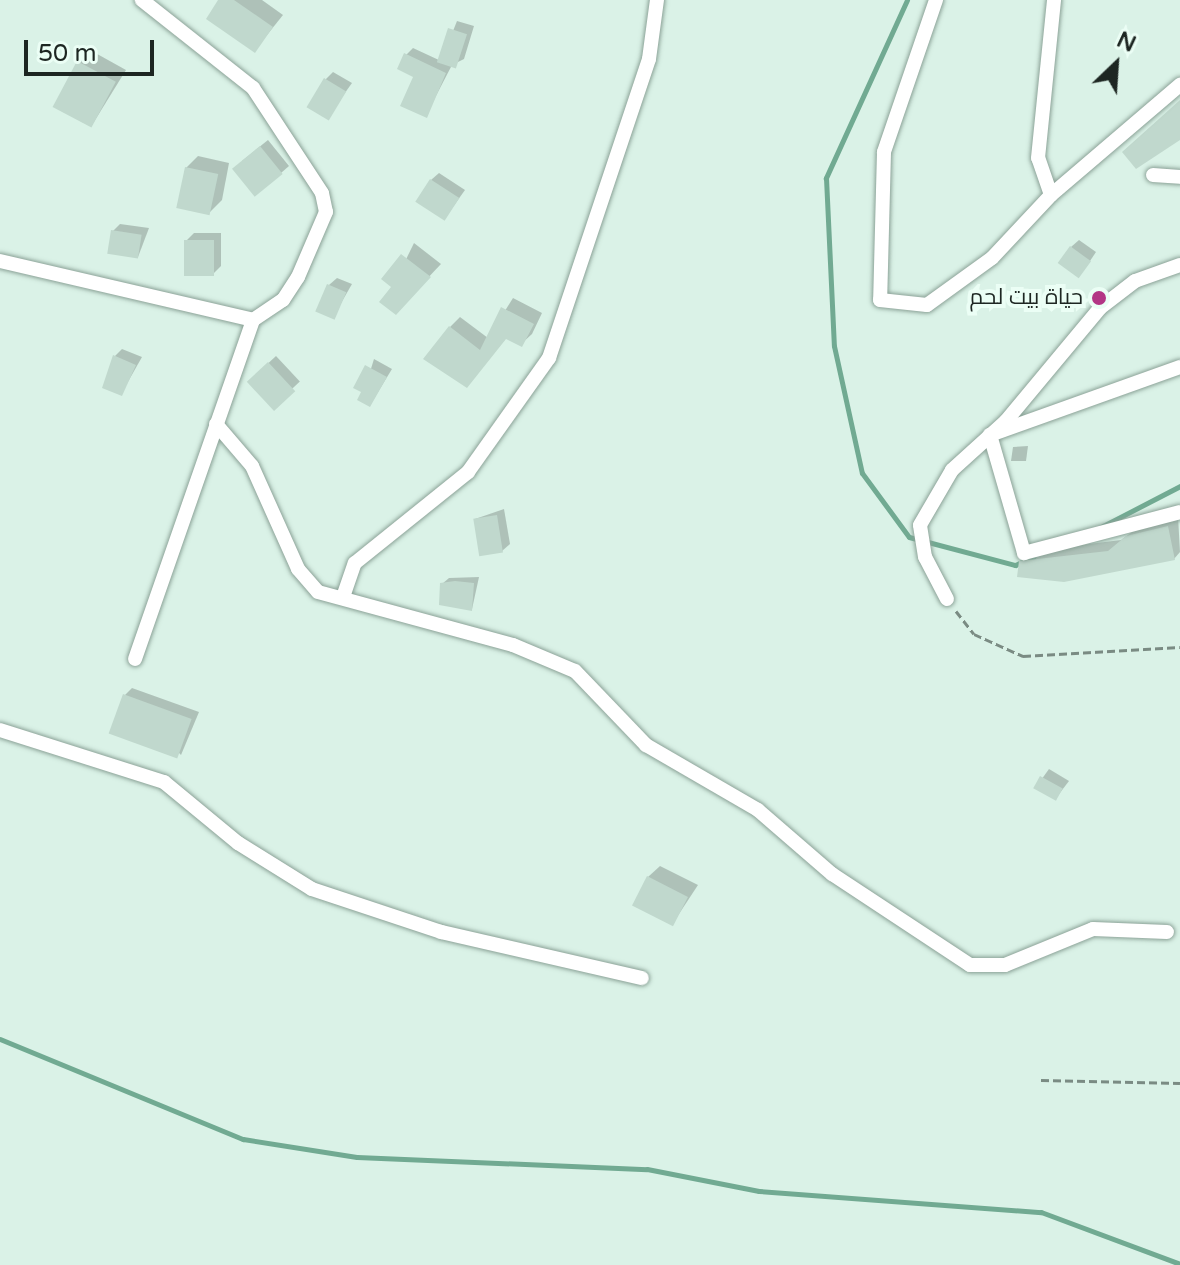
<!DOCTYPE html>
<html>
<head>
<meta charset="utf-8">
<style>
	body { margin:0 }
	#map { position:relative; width:1180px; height:1265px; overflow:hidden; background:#daf2e7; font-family:"Varela Round",Cairo,sans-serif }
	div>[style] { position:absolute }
	.shadow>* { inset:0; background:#0003; transform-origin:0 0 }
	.stream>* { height:5px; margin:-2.5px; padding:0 2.5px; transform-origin:2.5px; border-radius:2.5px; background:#71aa92 }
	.building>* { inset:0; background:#c0d8cd; transform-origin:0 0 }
	.path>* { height:3px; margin-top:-1.5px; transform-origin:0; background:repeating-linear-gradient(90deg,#7a8b83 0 8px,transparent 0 12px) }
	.roads { filter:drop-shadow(0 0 2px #8ba297) drop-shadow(0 0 2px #8ba297) }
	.minor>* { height:14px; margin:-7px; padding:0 7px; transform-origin:7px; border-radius:7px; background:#fff }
	.dots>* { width:22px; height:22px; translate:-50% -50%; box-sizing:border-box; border:4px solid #ebfef5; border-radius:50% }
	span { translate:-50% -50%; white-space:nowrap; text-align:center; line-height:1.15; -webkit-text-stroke:8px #ebfef5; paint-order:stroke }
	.poi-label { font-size:22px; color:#1d2622 }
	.right { translate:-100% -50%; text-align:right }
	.north { position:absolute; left:1076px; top:24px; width:80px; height:80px; -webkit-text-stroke:6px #ebfef5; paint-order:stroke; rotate:25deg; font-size:22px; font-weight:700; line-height:32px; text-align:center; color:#1d2622 }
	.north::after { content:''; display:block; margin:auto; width:28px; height:36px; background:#1d2622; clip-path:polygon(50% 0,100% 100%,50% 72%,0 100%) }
	.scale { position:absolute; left:24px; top:40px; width:130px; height:36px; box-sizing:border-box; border:4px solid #1d2622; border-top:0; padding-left:10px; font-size:24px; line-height:28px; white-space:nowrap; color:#1d2622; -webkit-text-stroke:6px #ebfef5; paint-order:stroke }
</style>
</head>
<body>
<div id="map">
	<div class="shadow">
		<i style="clip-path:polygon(221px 0,262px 0,283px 15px,255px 50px)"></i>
		<i style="clip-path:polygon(457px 21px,474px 26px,464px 59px,452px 65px,426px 115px,406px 55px,413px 48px,441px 61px)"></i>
		<i style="clip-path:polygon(90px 50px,126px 70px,92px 125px,78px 62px)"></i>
		<i style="clip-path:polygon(333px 72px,352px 83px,327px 118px,326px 79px)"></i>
		<i style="clip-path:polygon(268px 140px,289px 166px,281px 173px,242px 161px)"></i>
		<i style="clip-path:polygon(198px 156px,229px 163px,222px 200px,210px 212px,186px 168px)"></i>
		<i style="clip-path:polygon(439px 173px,465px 190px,445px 218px,431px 180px)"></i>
		<i style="clip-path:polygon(120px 224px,149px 228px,138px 257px,113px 231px)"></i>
		<i style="clip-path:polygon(194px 233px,221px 233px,221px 266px,213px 274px,186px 241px)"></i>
		<i style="clip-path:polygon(1079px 240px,1096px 252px,1086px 267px,1071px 247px)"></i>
		<i style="clip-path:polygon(414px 243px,441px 264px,407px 300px,393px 286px)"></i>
		<i style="clip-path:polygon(337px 278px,352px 284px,333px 317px,329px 285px)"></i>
		<i style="clip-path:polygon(513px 298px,542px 313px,532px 334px,521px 344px,507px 337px,467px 385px,450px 327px,460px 317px,488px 338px)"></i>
		<i style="clip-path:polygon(122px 349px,142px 357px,121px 394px,115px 356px)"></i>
		<i style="left:276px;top:356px;width:35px;height:37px;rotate:47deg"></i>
		<i style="clip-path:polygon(374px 359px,392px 369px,370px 405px,364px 391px)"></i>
		<i style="clip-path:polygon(1028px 446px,1026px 461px,1011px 461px,1013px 447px)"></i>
		<i style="clip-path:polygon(504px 509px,510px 544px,502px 551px,475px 519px)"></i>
		<i style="clip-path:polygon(1178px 516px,1180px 552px,1174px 559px,1021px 562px,1032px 551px,1121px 540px,1140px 526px)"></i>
		<i style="clip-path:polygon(479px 577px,472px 609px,442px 584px,449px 578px)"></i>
		<i style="clip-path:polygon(132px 688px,199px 712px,181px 755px,125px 695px)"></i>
		<i style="clip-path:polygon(1049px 769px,1069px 781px,1056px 798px,1036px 787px)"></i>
		<i style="clip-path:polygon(660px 866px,698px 885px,673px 923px,648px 877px)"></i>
	</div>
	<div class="stream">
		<i style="left:907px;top:0;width:196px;rotate:114.5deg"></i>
		<i style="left:826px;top:178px;width:168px;rotate:87.3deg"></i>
		<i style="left:834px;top:346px;width:130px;rotate:77.6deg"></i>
		<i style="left:862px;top:473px;width:79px;rotate:53.7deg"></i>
		<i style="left:909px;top:537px;width:110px;rotate:14.8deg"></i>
		<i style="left:1015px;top:565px;width:20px;rotate:-24deg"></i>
		<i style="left:1101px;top:527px;width:89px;rotate:-27.4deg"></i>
		<i style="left:0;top:1039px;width:263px;rotate:22.4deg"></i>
		<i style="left:243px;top:1139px;width:115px;rotate:9deg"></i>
		<i style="left:357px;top:1157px;width:290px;rotate:2.4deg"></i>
		<i style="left:647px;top:1169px;width:114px;rotate:11.1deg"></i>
		<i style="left:759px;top:1191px;width:283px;rotate:4.3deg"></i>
		<i style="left:1041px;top:1212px;width:148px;rotate:20.5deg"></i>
	</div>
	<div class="building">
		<i style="clip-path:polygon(218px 0,234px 0,273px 27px,255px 53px,206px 19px)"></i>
		<i style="left:448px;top:28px;width:20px;height:36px;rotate:18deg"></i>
		<i style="clip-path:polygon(404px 53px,446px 73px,427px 118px,400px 106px,413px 77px,397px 69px)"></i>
		<i style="left:77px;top:61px;width:44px;height:52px;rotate:28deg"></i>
		<i style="left:324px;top:78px;width:26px;height:34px;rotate:31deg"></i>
		<i style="clip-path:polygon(1180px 100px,1180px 140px,1136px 169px,1122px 152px)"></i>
		<i style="left:260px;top:146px;width:36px;height:36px;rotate:51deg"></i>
		<i style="left:185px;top:167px;width:34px;height:42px;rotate:12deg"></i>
		<i style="left:430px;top:179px;width:35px;height:27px;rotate:33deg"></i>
		<i style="left:111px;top:230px;width:31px;height:24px;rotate:9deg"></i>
		<i style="left:184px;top:240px;width:30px;height:36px"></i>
		<i style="left:1070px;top:246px;width:26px;height:21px;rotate:36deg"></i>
		<i style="clip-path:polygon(401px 254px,431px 277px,396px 315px,379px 302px,391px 287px,381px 279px)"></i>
		<i style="left:327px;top:284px;width:21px;height:30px;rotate:23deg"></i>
		<i style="clip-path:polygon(501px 307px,534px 324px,522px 347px,506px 339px,467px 388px,423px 359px,449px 326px,480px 350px)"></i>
		<i style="clip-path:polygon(113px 355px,136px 365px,122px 396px,102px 388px)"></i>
		<i style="left:268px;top:362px;width:40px;height:29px;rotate:47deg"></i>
		<i style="clip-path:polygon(365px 365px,387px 377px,370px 407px,357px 400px,361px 392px,353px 388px)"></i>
		<i style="left:497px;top:515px;width:38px;height:24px;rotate:81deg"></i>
		<i style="clip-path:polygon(1168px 526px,1175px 560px,1064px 582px,1017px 577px,1019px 561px,1108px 551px,1126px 536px)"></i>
		<i style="clip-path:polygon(455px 581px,474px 583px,472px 611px,439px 605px,440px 583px)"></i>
		<i style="left:123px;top:694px;width:73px;height:42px;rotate:20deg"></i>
		<i style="left:1040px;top:776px;width:26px;height:14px;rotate:29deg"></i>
		<i style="left:647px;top:876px;width:46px;height:33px;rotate:27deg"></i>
	</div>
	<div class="path">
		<i style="left:956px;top:611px;width:29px;rotate:52deg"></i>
		<i style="left:974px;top:634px;width:54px;rotate:24.2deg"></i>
		<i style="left:1023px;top:656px;width:157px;rotate:-3.3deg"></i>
		<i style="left:1041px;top:1080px;width:139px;rotate:1.2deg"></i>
	</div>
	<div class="roads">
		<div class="minor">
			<i style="left:936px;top:0;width:161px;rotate:108.9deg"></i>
			<i style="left:884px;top:152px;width:148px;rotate:91.5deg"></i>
			<i style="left:880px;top:300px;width:47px;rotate:6.1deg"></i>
			<i style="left:927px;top:305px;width:80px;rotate:-35.9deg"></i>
			<i style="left:992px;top:258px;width:86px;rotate:-46.9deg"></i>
			<i style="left:1051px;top:195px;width:170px;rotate:-40.5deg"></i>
			<i style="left:1153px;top:175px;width:27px;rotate:4deg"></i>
			<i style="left:1051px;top:195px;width:39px;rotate:-109deg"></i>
			<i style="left:1038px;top:158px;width:159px;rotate:-84.2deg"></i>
			<i style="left:0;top:261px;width:260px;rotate:13.1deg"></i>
			<i style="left:253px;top:320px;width:36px;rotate:-34deg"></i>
			<i style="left:283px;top:300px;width:27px;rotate:-57deg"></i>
			<i style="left:298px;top:277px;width:71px;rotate:-66.7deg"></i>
			<i style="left:326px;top:212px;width:19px;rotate:-102deg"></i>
			<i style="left:322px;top:193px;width:126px;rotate:-123.3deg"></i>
			<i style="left:253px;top:88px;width:142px;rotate:-141.6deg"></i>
			<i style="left:1180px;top:367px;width:202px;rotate:160.3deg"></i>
			<i style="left:990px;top:435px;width:123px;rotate:73.9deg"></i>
			<i style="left:1024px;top:553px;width:161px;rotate:-14.7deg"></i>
			<i style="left:216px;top:424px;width:55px;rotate:49.4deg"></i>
			<i style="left:252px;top:466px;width:113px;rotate:65.9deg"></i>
			<i style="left:298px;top:569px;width:30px;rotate:49deg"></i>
			<i style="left:318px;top:592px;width:202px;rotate:15.2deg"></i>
			<i style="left:513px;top:645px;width:67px;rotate:22.8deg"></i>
			<i style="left:575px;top:671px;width:103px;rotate:46.2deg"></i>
			<i style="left:646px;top:745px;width:129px;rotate:30.1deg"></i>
			<i style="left:758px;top:810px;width:98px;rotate:40.9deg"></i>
			<i style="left:832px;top:874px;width:165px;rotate:33.4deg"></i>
			<i style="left:970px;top:965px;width:35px"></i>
			<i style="left:1005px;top:965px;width:95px;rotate:-22.2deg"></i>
			<i style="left:1093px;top:929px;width:74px;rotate:2.3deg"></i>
			<i style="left:343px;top:597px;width:36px;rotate:-71deg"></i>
			<i style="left:355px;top:563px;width:145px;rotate:-38.8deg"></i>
			<i style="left:468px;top:472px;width:140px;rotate:-54.6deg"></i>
			<i style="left:549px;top:358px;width:315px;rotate:-71.5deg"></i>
			<i style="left:649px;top:59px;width:60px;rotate:-82.3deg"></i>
			<i style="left:947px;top:599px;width:47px;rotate:-117.6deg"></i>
			<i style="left:925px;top:557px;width:32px;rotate:-99deg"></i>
			<i style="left:920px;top:525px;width:64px;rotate:-59.8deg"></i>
			<i style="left:952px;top:470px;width:73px;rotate:-42.2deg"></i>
			<i style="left:1006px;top:421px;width:147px;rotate:-50.2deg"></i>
			<i style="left:1100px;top:308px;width:44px;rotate:-37.6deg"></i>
			<i style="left:1135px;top:281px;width:48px;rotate:-19.6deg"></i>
			<i style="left:135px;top:659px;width:359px;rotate:-70.8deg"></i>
			<i style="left:0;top:730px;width:172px;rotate:17.6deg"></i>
			<i style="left:164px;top:782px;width:96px;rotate:39.5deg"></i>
			<i style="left:238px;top:843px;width:87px;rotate:31.9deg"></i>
			<i style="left:312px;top:889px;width:136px;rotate:18.4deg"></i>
			<i style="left:441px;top:932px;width:206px;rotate:12.9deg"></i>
		</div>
	</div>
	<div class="dots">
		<i style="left:1099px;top:298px;background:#b33685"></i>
	</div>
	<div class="poi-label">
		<span class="right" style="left:1083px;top:298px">حياة بيت لحم</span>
	</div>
	<div class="north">N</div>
	<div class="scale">50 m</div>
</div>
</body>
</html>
